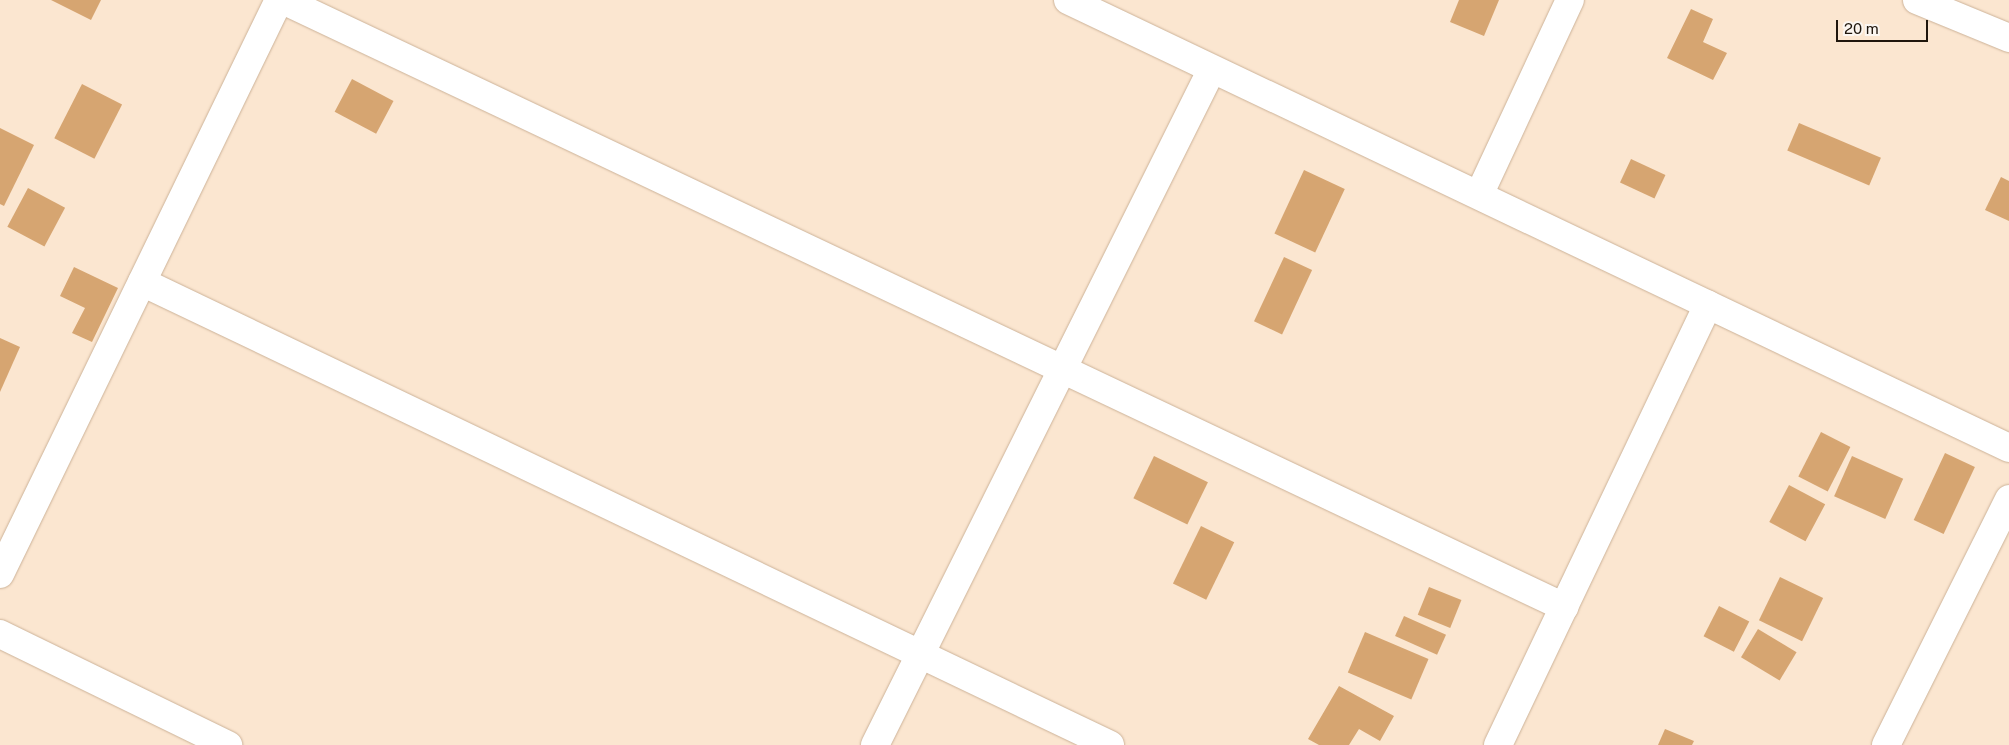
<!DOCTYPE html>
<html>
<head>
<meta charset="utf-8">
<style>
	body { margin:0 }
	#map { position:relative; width:2009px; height:745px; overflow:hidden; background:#fbe6d0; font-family:"Public Sans",sans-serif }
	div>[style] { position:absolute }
	.building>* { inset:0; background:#d6a571; transform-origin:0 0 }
	.roads { filter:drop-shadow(0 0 1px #ccb298) drop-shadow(0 0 1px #ccb298) }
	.minor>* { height:28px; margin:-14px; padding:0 14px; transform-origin:14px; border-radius:14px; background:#fff }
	span { translate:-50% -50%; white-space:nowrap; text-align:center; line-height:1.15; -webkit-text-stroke:5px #fbf6f1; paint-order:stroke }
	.scale { position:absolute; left:1836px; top:20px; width:92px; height:22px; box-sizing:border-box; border:2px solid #1f160c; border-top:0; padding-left:6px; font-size:15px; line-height:18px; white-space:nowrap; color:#1f160c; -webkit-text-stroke:4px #fbf6f1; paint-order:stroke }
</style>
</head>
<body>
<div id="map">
	<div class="building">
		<i style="clip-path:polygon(51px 0,101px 0,91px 20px)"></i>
		<i style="clip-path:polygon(1459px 0,1499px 0,1484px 36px,1450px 22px)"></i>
		<i style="clip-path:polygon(1691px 9px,1713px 19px,1703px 42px,1727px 53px,1713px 80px,1667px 58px)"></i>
		<i style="left:352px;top:79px;width:47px;height:37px;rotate:28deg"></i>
		<i style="left:82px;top:84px;width:45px;height:61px;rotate:27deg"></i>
		<i style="left:1799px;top:123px;width:89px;height:30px;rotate:23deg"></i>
		<i style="clip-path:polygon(0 128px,34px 145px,4px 206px,0 204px)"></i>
		<i style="left:1631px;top:159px;width:38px;height:26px;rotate:25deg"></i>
		<i style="left:1304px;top:170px;width:45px;height:70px;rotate:25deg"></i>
		<i style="clip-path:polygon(2001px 177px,2009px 181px,2009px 221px,1985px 210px)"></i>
		<i style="left:28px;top:188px;width:42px;height:44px;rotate:28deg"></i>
		<i style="left:1284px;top:257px;width:31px;height:71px;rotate:25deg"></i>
		<i style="clip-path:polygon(74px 267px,118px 288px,92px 342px,72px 333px,85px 308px,60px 296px)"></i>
		<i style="clip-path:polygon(0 338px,20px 347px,0 392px)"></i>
		<i style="left:1821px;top:432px;width:33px;height:50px;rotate:27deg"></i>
		<i style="left:1945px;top:453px;width:33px;height:74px;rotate:25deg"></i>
		<i style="left:1154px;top:456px;width:60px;height:47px;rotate:26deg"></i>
		<i style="left:1852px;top:456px;width:56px;height:44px;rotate:24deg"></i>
		<i style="left:1789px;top:485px;width:41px;height:42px;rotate:28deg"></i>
		<i style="left:1201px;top:526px;width:37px;height:64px;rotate:26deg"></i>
		<i style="left:1780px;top:577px;width:48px;height:48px;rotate:26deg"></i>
		<i style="left:1429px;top:587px;width:35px;height:30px;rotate:22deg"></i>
		<i style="left:1719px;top:606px;width:34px;height:34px;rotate:27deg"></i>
		<i style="left:1404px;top:616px;width:46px;height:22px;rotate:24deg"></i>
		<i style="left:1758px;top:629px;width:45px;height:33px;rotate:31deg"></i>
		<i style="left:1365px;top:632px;width:69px;height:44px;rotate:23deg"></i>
		<i style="clip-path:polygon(1339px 686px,1394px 716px,1380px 741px,1359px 729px,1349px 745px,1319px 745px,1308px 739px)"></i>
		<i style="clip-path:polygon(1665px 729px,1694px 741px,1692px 745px,1658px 745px)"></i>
	</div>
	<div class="roads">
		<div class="minor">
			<i style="left:283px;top:0;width:1418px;rotate:25.35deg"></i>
			<i style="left:1068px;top:0;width:1042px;rotate:25.46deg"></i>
			<i style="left:1917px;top:0;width:100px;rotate:22.4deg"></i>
			<i style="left:1479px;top:195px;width:215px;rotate:-65deg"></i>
			<i style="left:142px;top:282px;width:1073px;rotate:25.56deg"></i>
			<i style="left:0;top:574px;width:638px;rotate:-64.08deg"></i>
			<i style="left:0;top:634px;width:254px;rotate:26deg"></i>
			<i style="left:875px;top:745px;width:755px;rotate:-63.5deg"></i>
			<i style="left:1498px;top:745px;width:488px;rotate:-64.5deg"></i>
			<i style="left:1886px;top:745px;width:275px;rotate:-63.4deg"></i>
		</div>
	</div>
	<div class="scale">20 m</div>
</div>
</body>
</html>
